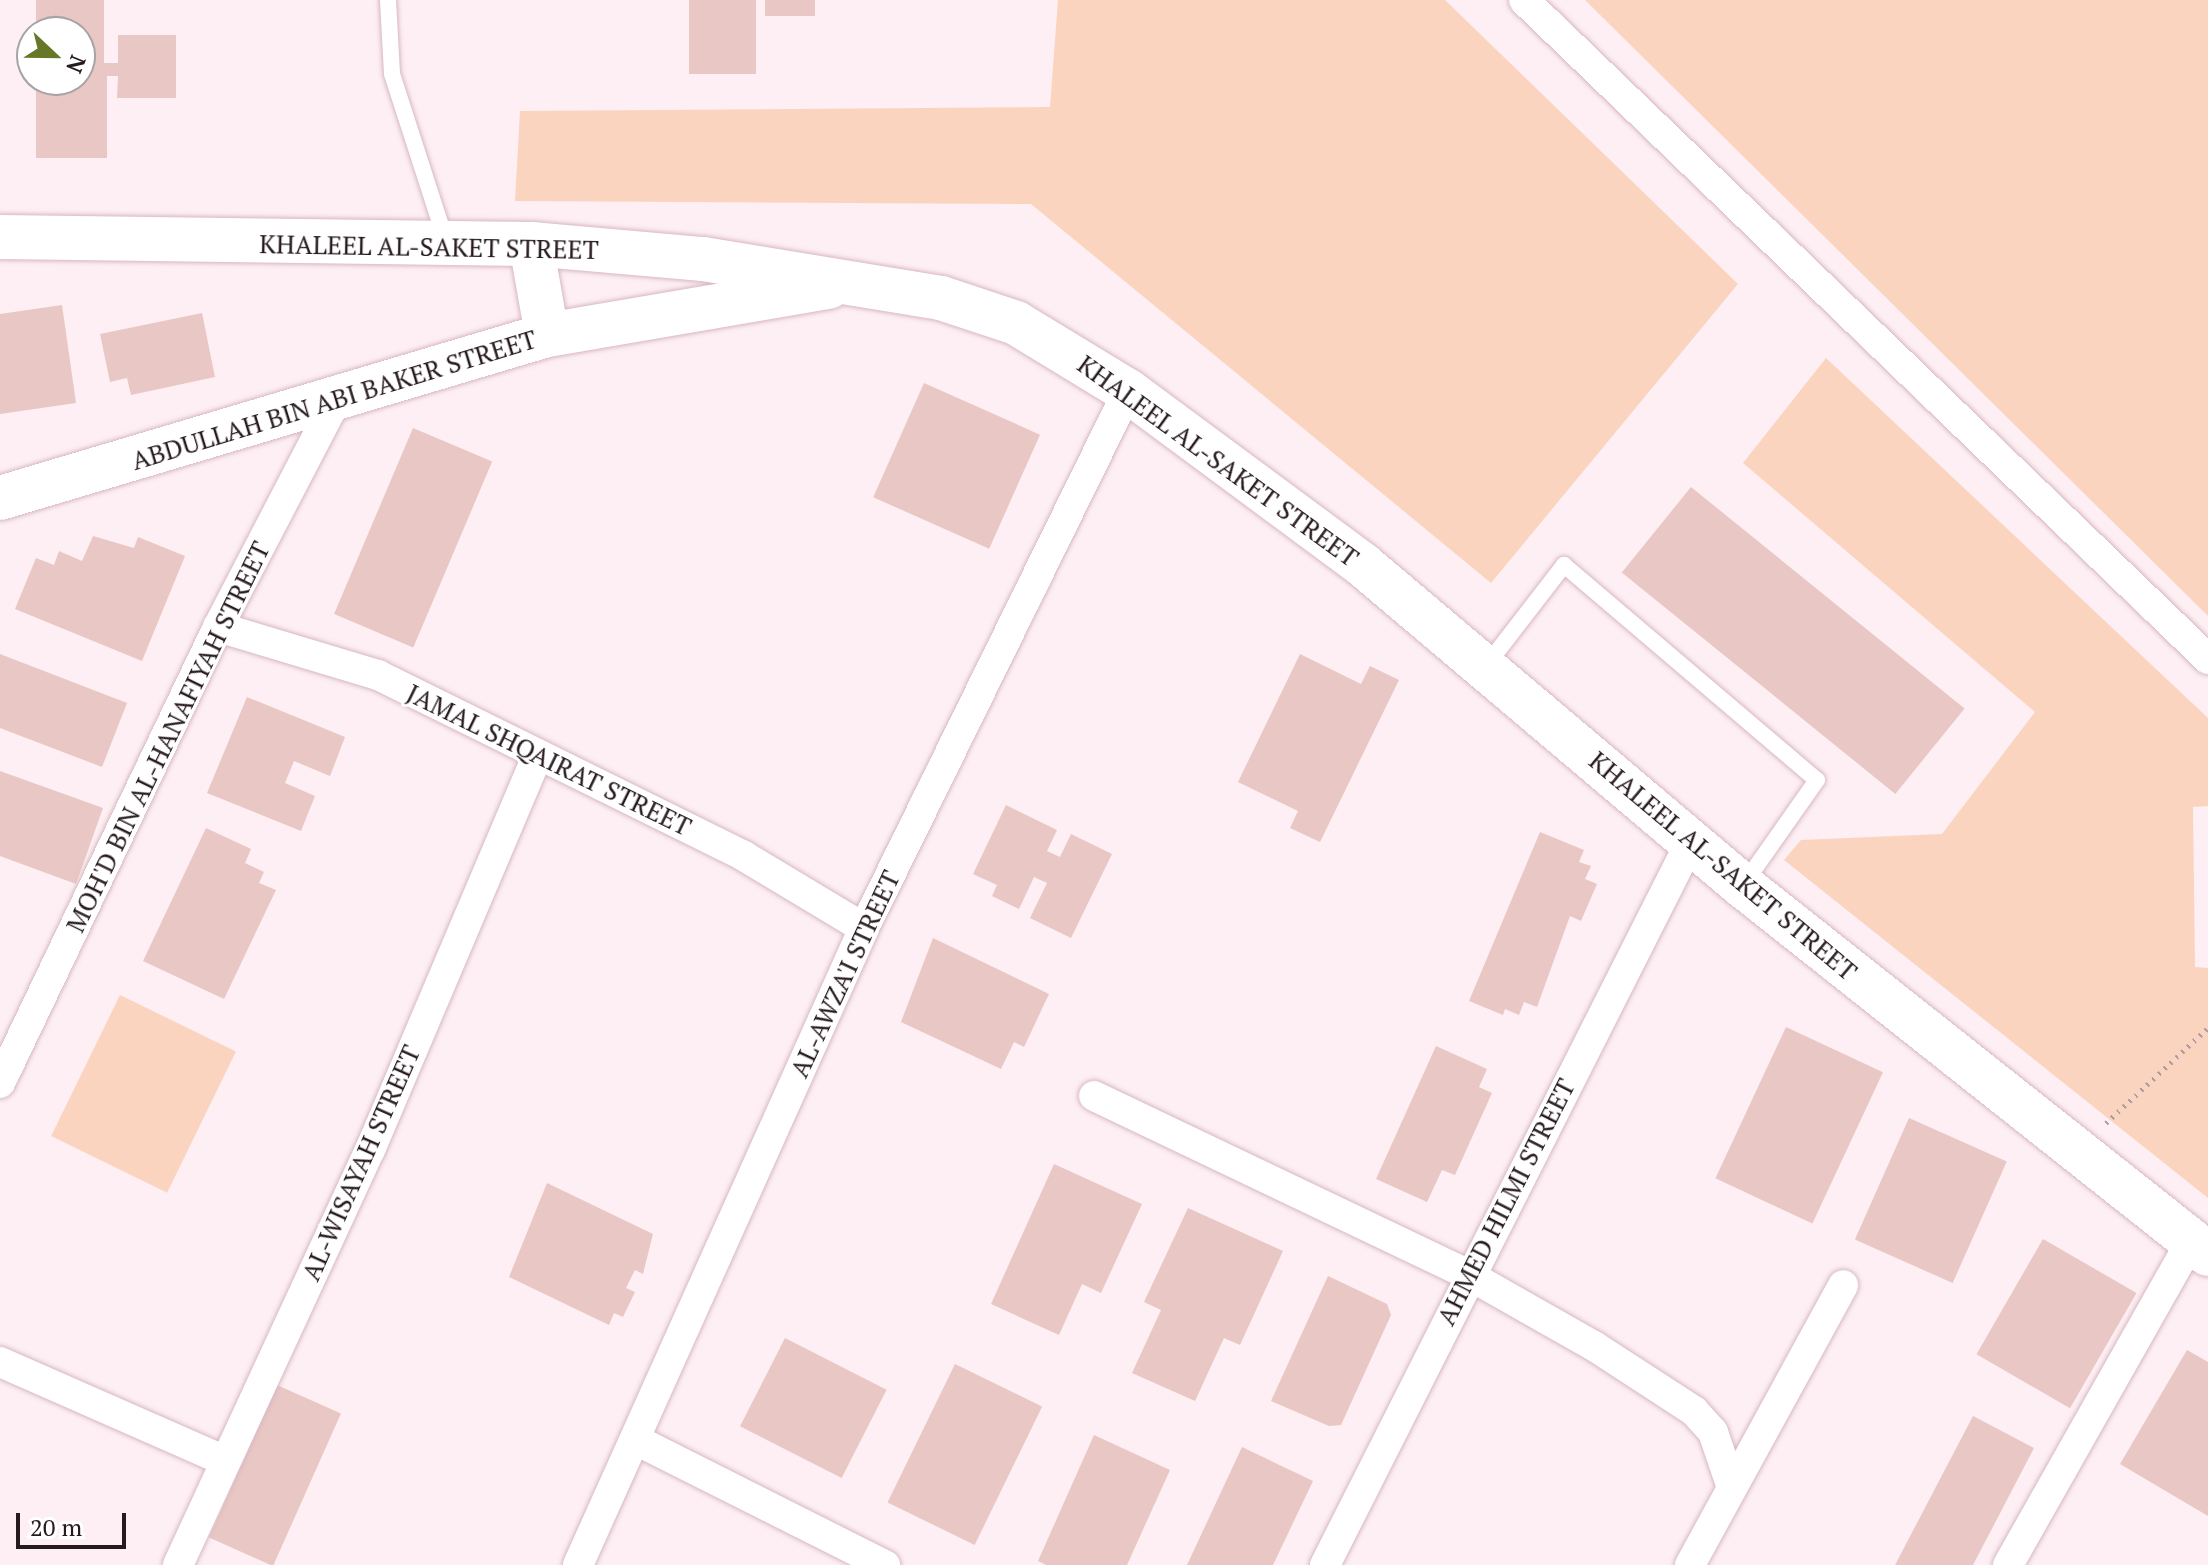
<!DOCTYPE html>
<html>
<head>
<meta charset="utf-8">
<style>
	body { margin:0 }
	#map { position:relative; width:2208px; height:1565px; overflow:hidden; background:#fdeff3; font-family:"PT Serif",serif }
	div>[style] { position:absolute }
	.green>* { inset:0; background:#fbd4c0; transform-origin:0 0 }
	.building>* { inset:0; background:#e9c7c4; transform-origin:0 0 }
	.path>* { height:5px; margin-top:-2.5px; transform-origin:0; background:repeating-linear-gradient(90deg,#ac9ea2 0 2px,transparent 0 8px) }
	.roads { filter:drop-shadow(0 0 2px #d8b7c1) drop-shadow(0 0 2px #d8b7c1) }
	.lane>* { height:16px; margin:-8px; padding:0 8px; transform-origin:8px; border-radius:8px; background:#fff }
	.street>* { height:30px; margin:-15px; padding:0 15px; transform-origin:15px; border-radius:15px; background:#fff }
	.secondary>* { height:44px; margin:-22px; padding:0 22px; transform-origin:22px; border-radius:22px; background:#fff }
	span { translate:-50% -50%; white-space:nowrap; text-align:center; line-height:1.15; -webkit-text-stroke:6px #fff; paint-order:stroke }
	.street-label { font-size:26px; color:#261a1e }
	.north { position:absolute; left:16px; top:16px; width:80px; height:80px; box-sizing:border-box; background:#fff; border:2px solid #a8a3a5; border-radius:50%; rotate:112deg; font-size:22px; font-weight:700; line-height:32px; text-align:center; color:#261a1e }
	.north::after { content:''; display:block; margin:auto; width:28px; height:36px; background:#667828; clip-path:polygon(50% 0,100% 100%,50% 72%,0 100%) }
	.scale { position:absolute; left:16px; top:1513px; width:110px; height:36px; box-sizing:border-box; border:4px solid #261a1e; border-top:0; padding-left:10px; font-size:24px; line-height:28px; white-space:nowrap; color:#261a1e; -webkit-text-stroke:6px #fff; paint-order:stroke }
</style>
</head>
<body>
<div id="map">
	<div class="green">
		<i style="clip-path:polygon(1058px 0,1445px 0,1738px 284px,1491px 583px,1031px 204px,515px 201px,520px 111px,1050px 107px)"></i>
		<i style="clip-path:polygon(1585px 0,2208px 0,2208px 616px)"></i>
		<i style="clip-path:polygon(1826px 358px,2208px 718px,2208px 806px,2193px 807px,2195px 967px,2208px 968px,2208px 1198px,1784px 860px,1801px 840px,1942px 834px,2035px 712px,1743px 463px)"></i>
		<i style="left:120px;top:995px;width:129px;height:157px;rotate:26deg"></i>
	</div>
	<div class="building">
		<i style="clip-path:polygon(36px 0,104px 0,104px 63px,118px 63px,118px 35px,176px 35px,176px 98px,117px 98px,118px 76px,107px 76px,107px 158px,36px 158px,36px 80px,80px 80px,80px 32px,36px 32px)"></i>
		<i style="left:689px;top:0;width:67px;height:74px"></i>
		<i style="left:765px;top:0;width:50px;height:16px"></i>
		<i style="clip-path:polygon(62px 305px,76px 403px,0 414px,0 314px)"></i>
		<i style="clip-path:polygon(202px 313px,215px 377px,131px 395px,127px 378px,110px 382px,100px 334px)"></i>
		<i style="left:924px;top:383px;width:127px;height:125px;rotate:24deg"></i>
		<i style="left:413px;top:428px;width:86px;height:202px;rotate:23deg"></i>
		<i style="left:1691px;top:487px;width:352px;height:110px;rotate:39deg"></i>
		<i style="clip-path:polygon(93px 536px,134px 548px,138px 537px,185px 556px,142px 661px,15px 609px,36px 558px,54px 565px,59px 551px,82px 561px)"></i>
		<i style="clip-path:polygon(0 654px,127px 703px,102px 767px,0 728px)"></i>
		<i style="clip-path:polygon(1300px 654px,1361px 684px,1370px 666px,1399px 680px,1320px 842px,1290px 828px,1298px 811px,1238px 782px)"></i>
		<i style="clip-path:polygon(247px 697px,345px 737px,330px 776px,294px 761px,285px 783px,315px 796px,301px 831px,207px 793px)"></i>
		<i style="clip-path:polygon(0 771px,103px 808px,76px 884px,0 856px)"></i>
		<i style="clip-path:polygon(1006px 805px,1057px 830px,1047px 851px,1060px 857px,1071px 834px,1112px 854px,1071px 938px,1030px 918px,1047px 883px,1034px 877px,1019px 909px,992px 896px,997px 885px,973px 874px)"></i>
		<i style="clip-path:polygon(206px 828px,251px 849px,245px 863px,264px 872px,259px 883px,276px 890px,224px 999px,143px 961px)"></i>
		<i style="clip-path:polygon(1540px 832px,1584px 850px,1579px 862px,1591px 866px,1585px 879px,1597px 884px,1581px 921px,1570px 916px,1537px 1007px,1524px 1002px,1519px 1015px,1505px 1009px,1503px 1015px,1469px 1001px)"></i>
		<i style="clip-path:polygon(933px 938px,1049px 994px,1024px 1047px,1014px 1042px,1001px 1069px,901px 1022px)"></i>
		<i style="left:1786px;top:1027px;width:107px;height:167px;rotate:25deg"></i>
		<i style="clip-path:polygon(1436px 1046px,1487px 1069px,1479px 1087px,1492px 1093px,1455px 1175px,1442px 1170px,1427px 1202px,1376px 1179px)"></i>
		<i style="left:1909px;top:1118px;width:107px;height:133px;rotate:24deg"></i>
		<i style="clip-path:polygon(1054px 1164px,1142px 1204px,1101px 1293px,1082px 1284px,1059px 1335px,991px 1304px)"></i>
		<i style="clip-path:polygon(547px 1183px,653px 1234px,643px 1274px,635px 1270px,626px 1288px,635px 1292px,623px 1317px,614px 1313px,609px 1325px,509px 1277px)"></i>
		<i style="clip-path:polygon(1188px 1208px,1283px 1251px,1240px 1345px,1224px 1338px,1195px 1401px,1132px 1373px,1161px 1310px,1144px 1302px)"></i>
		<i style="left:2043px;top:1239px;width:108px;height:133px;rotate:30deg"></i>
		<i style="clip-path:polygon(1328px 1276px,1387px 1304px,1391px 1315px,1341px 1425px,1329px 1426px,1271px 1401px)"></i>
		<i style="left:785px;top:1338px;width:114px;height:99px;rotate:27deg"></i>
		<i style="clip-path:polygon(2187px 1350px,2208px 1362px,2208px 1516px,2120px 1464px)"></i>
		<i style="left:955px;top:1364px;width:97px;height:154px;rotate:26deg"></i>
		<i style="left:277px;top:1385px;width:70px;height:167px;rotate:24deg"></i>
		<i style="clip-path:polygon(1973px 1416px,2034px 1448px,1973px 1565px,1895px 1565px)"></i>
		<i style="clip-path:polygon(1094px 1435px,1170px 1470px,1127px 1565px,1046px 1565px,1038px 1561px)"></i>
		<i style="clip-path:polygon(1242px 1447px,1313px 1481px,1273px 1565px,1187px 1565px)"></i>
	</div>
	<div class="path">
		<i style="left:2106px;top:1123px;width:139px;rotate:-43deg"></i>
	</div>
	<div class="roads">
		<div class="lane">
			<i style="left:388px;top:0;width:74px;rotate:86.9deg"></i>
			<i style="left:392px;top:74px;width:172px;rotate:72.1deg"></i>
			<i style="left:1486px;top:666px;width:128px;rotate:-52.3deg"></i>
			<i style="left:1564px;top:565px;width:332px;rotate:40.4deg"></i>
			<i style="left:1817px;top:780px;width:127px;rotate:125.1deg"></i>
		</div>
		<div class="street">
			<i style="left:1524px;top:0;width:950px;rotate:43.93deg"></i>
			<i style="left:218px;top:627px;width:167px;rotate:16.7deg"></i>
			<i style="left:378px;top:675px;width:408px;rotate:26.3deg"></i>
			<i style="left:744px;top:856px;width:140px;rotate:31deg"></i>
			<i style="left:0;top:1083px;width:505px;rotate:-64.45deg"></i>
			<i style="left:218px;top:627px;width:264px;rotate:-62.5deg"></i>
			<i style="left:1094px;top:1096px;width:413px;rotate:25.5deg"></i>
			<i style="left:1467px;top:1274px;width:146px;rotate:29.6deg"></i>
			<i style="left:1594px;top:1346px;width:119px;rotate:33deg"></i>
			<i style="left:1694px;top:1411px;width:28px;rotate:48deg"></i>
			<i style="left:1713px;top:1432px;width:53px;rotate:71.2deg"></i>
			<i style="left:0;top:1362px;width:246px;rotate:23.7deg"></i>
			<i style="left:636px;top:1440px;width:279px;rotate:26.7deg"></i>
			<i style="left:178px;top:1565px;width:457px;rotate:-65.2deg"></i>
			<i style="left:370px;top:1150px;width:427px;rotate:-67deg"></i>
			<i style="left:578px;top:1565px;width:698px;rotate:-65.82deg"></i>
			<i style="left:864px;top:928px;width:598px;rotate:-63.82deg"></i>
			<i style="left:1325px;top:1565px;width:811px;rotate:-63.18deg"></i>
			<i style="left:1690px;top:1565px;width:319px;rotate:-61.3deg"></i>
			<i style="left:2008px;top:1565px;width:372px;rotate:-60.5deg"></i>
		</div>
		<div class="secondary">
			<i style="left:0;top:237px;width:531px;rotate:0.76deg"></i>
			<i style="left:531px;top:244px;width:173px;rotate:5deg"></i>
			<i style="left:703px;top:259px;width:241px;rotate:9.3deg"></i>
			<i style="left:941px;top:298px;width:79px;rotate:18.4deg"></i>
			<i style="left:1016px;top:323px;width:131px;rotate:31.3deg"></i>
			<i style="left:1128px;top:391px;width:292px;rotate:36.5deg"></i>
			<i style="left:1363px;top:565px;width:497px;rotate:40.2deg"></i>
			<i style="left:1743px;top:886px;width:593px;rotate:38.36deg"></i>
			<i style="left:531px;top:244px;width:92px;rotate:80deg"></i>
			<i style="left:0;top:498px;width:571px;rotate:-16.59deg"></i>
			<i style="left:547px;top:335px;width:286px;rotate:-9.7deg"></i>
		</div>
	</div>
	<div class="street-label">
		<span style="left:429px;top:247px;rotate:1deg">KHALEEL AL-SAKET STREET</span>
		<span style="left:334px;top:400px;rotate:-17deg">ABDULLAH BIN ABI BAKER STREET</span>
		<span style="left:1218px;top:461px;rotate:36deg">KHALEEL AL-SAKET STREET</span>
		<span style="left:168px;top:737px;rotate:-64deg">MOH'D BIN AL-HANAFIYAH STREET</span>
		<span style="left:549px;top:760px;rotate:26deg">JAMAL SHQAIRAT STREET</span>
		<span style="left:1723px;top:866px;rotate:40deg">KHALEEL AL-SAKET STREET</span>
		<span style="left:845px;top:974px;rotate:-65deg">AL-AWZA'I STREET</span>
		<span style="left:361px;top:1163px;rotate:-66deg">AL-WISAYAH STREET</span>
		<span style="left:1506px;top:1202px;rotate:-63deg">AHMED HILMI STREET</span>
	</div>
	<div class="north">N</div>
	<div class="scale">20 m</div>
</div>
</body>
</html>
